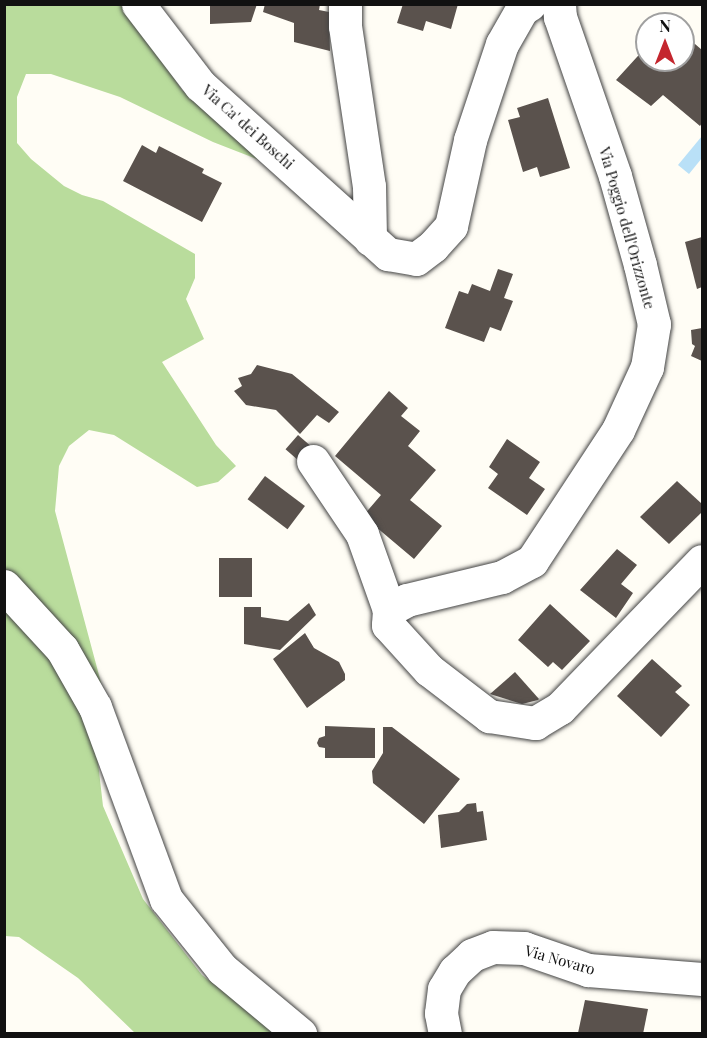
<!DOCTYPE html>
<html>
<head>
<meta charset="utf-8">
<style>
	body { margin:0 }
	#map { position:relative; width:707px; height:1038px; overflow:hidden; background:#fffdf5; font-family:"Playfair Display",serif }
	div>[style] { position:absolute }
	.forest>* { inset:0; background:#b9dc9c }
	.water>* { inset:0; background:#b9e0f7 }
	.building>* { inset:0; background:#5a524d; transform-origin:0 0 }
	.roads { filter:drop-shadow(0 0 2px #444) drop-shadow(0 0 2px #444) }
	.street>* { height:33px; margin:-16.5px; padding:0 16.5px; transform-origin:16.5px; border-radius:16.5px; background:#fff }
	span { translate:-50% -50%; white-space:nowrap; text-align:center; line-height:1.15; -webkit-text-stroke:6px #fff; paint-order:stroke }
	.street-label { font-size:15px; color:#111 }
	.frame { position:absolute; inset:0; border:6px solid #111; pointer-events:none }
	.north { position:absolute; left:635px; top:12px; width:60px; height:60px; box-sizing:border-box; background:#fff; border:2px solid #a0a0a0; border-radius:50%; rotate:0deg; font-size:16px; font-weight:700; line-height:24px; text-align:center; color:#111 }
	.north::after { content:''; display:block; margin:auto; width:21px; height:27px; background:#c4262e; clip-path:polygon(50% 0,100% 100%,50% 72%,0 100%) }
</style>
</head>
<body>
<div id="map">
	<div class="forest">
		<i style="clip-path:polygon(4px 5px,125px 5px,182px 90px,272px 165px,213px 142px,120px 97px,51px 74px,26px 74px,17px 97px,17px 143px,31px 159px,64px 186px,82px 195px,103px 201px,195px 254px,195px 278px,186px 299px,204px 339px,162px 362px,216px 445px,236px 466px,218px 482px,197px 487px,114px 435px,89px 430px,69px 446px,59px 466px,55px 511px,107px 705px,96px 745px,103px 806px,143px 899px,202px 975px,265px 1023px,272px 1033px,135px 1033px,78px 978px,19px 937px,5px 936px)"></i>
	</div>
	<div class="water">
		<i style="clip-path:polygon(702px 136px,702px 158px,689px 174px,678px 165px)"></i>
	</div>
	<div class="building">
		<i style="clip-path:polygon(210px 4px,257px 4px,251px 22px,210px 24px)"></i>
		<i style="clip-path:polygon(265px 4px,320px 4px,319px 10px,329px 12px,330px 51px,294px 42px,294px 23px,263px 12px)"></i>
		<i style="clip-path:polygon(403px 4px,458px 4px,451px 29px,426px 21px,423px 31px,397px 23px)"></i>
		<i style="clip-path:polygon(688px 38px,702px 50px,702px 123px,700px 126px,663px 95px,651px 106px,616px 80px,647px 46px,647px 60px,683px 60px,683px 42px)"></i>
		<i style="clip-path:polygon(548px 98px,570px 168px,540px 177px,537px 167px,523px 172px,508px 120px,520px 117px,517px 108px)"></i>
		<i style="clip-path:polygon(142px 145px,156px 153px,159px 146px,204px 169px,202px 173px,222px 183px,202px 222px,123px 181px)"></i>
		<i style="clip-path:polygon(702px 237px,702px 287px,697px 289px,685px 242px)"></i>
		<i style="clip-path:polygon(498px 269px,513px 274px,504px 298px,513px 301px,501px 331px,490px 327px,484px 342px,445px 328px,459px 291px,468px 294px,472px 284px,490px 291px)"></i>
		<i style="clip-path:polygon(702px 328px,702px 361px,691px 356px,695px 346px,692px 344px,691px 330px)"></i>
		<i style="clip-path:polygon(257px 365px,292px 374px,339px 412px,329px 423px,317px 415px,300px 434px,276px 410px,246px 405px,234px 391px,242px 386px,238px 378px,251px 374px)"></i>
		<i style="clip-path:polygon(389px 391px,408px 408px,401px 416px,420px 431px,408px 446px,436px 470px,410px 500px,442px 526px,414px 559px,363px 516px,381px 495px,335px 456px)"></i>
		<i style="left:298px;top:435px;width:28px;height:19px;rotate:41deg"></i>
		<i style="clip-path:polygon(507px 439px,540px 462px,529px 478px,545px 489px,527px 515px,488px 488px,498px 474px,489px 467px)"></i>
		<i style="left:265px;top:476px;width:50px;height:29px;rotate:37deg"></i>
		<i style="clip-path:polygon(677px 481px,702px 504px,702px 512px,669px 544px,640px 517px)"></i>
		<i style="clip-path:polygon(617px 549px,637px 565px,621px 584px,633px 593px,616px 618px,580px 590px)"></i>
		<i style="left:219px;top:558px;width:33px;height:39px"></i>
		<i style="clip-path:polygon(309px 603px,316px 615px,280px 650px,244px 644px,244px 607px,261px 607px,261px 617px,288px 621px)"></i>
		<i style="clip-path:polygon(550px 604px,590px 641px,562px 670px,553px 662px,548px 667px,518px 640px)"></i>
		<i style="clip-path:polygon(305px 633px,314px 648px,339px 662px,345px 674px,345px 680px,307px 708px,273px 659px)"></i>
		<i style="clip-path:polygon(652px 659px,682px 686px,675px 692px,690px 705px,661px 737px,617px 696px)"></i>
		<i style="clip-path:polygon(515px 672px,539px 699px,538px 700px,522px 704px,490px 694px)"></i>
		<i style="clip-path:polygon(325px 726px,375px 728px,375px 758px,325px 758px,325px 748px,319px 747px,317px 743px,319px 738px,325px 736px)"></i>
		<i style="clip-path:polygon(383px 727px,392px 727px,460px 779px,424px 824px,373px 783px,372px 771px,383px 753px)"></i>
		<i style="clip-path:polygon(476px 803px,477px 812px,483px 811px,487px 840px,441px 848px,438px 815px,459px 812px,467px 804px)"></i>
		<i style="clip-path:polygon(585px 1000px,648px 1009px,643px 1034px,578px 1033px)"></i>
	</div>
	<div class="roads">
		<div class="street">
			<i style="left:138px;top:4px;width:102px;rotate:52.6deg"></i>
			<i style="left:200px;top:85px;width:253px;rotate:42deg"></i>
			<i style="left:388px;top:254px;width:28px;rotate:10deg"></i>
			<i style="left:416px;top:259px;width:21px;rotate:-37deg"></i>
			<i style="left:433px;top:246px;width:27px;rotate:-48deg"></i>
			<i style="left:451px;top:226px;width:88px;rotate:-77.5deg"></i>
			<i style="left:470px;top:140px;width:101px;rotate:-71.6deg"></i>
			<i style="left:502px;top:44px;width:40px;rotate:-60.3deg"></i>
			<i style="left:522px;top:9px;width:9px;rotate:-32deg"></i>
			<i style="left:345px;top:4px;width:22px;rotate:90deg"></i>
			<i style="left:345px;top:26px;width:162px;rotate:81.5deg"></i>
			<i style="left:369px;top:186px;width:53px;rotate:88.9deg"></i>
			<i style="left:559px;top:4px;width:13px;rotate:86deg"></i>
			<i style="left:560px;top:17px;width:168px;rotate:70.9deg"></i>
			<i style="left:615px;top:176px;width:92px;rotate:74.3deg"></i>
			<i style="left:640px;top:265px;width:61px;rotate:76.7deg"></i>
			<i style="left:654px;top:324px;width:44px;rotate:99.2deg"></i>
			<i style="left:647px;top:367px;width:69px;rotate:114.7deg"></i>
			<i style="left:618px;top:430px;width:157px;rotate:123.3deg"></i>
			<i style="left:532px;top:561px;width:34px;rotate:152deg"></i>
			<i style="left:502px;top:577px;width:98px;rotate:166.4deg"></i>
			<i style="left:407px;top:600px;width:21px;rotate:151deg"></i>
			<i style="left:389px;top:610px;width:15px;rotate:94deg"></i>
			<i style="left:388px;top:625px;width:61px;rotate:47.7deg"></i>
			<i style="left:429px;top:670px;width:76px;rotate:37.5deg"></i>
			<i style="left:489px;top:716px;width:47px;rotate:8.7deg"></i>
			<i style="left:535px;top:723px;width:29px;rotate:-31deg"></i>
			<i style="left:560px;top:708px;width:204px;rotate:-46deg"></i>
			<i style="left:313px;top:461px;width:88px;rotate:56.1deg"></i>
			<i style="left:362px;top:534px;width:81px;rotate:70.4deg"></i>
			<i style="left:4px;top:586px;width:86px;rotate:47.4deg"></i>
			<i style="left:62px;top:649px;width:67px;rotate:60.4deg"></i>
			<i style="left:95px;top:707px;width:205px;rotate:69.7deg"></i>
			<i style="left:166px;top:899px;width:90px;rotate:51.3deg"></i>
			<i style="left:222px;top:969px;width:102px;rotate:39.8deg"></i>
			<i style="left:445px;top:1034px;width:21px;rotate:-101deg"></i>
			<i style="left:441px;top:1013px;width:24px;rotate:-83deg"></i>
			<i style="left:444px;top:989px;width:21px;rotate:-59deg"></i>
			<i style="left:455px;top:971px;width:23px;rotate:-43deg"></i>
			<i style="left:472px;top:955px;width:22px;rotate:-21deg"></i>
			<i style="left:493px;top:947px;width:31px;rotate:2deg"></i>
			<i style="left:524px;top:948px;width:68px;rotate:19deg"></i>
			<i style="left:588px;top:970px;width:114px;rotate:4.5deg"></i>
		</div>
	</div>
	<div class="street-label">
		<span style="left:248px;top:127px;rotate:42deg">Via Ca' dei Boschi</span>
		<span style="left:627px;top:228px;rotate:74deg">Via Poggio dell'Orizzonte</span>
		<span style="left:560px;top:960px;rotate:16deg">Via Novaro</span>
	</div>
	<div class="frame"></div>
	<div class="north">N</div>
</div>
</body>
</html>
